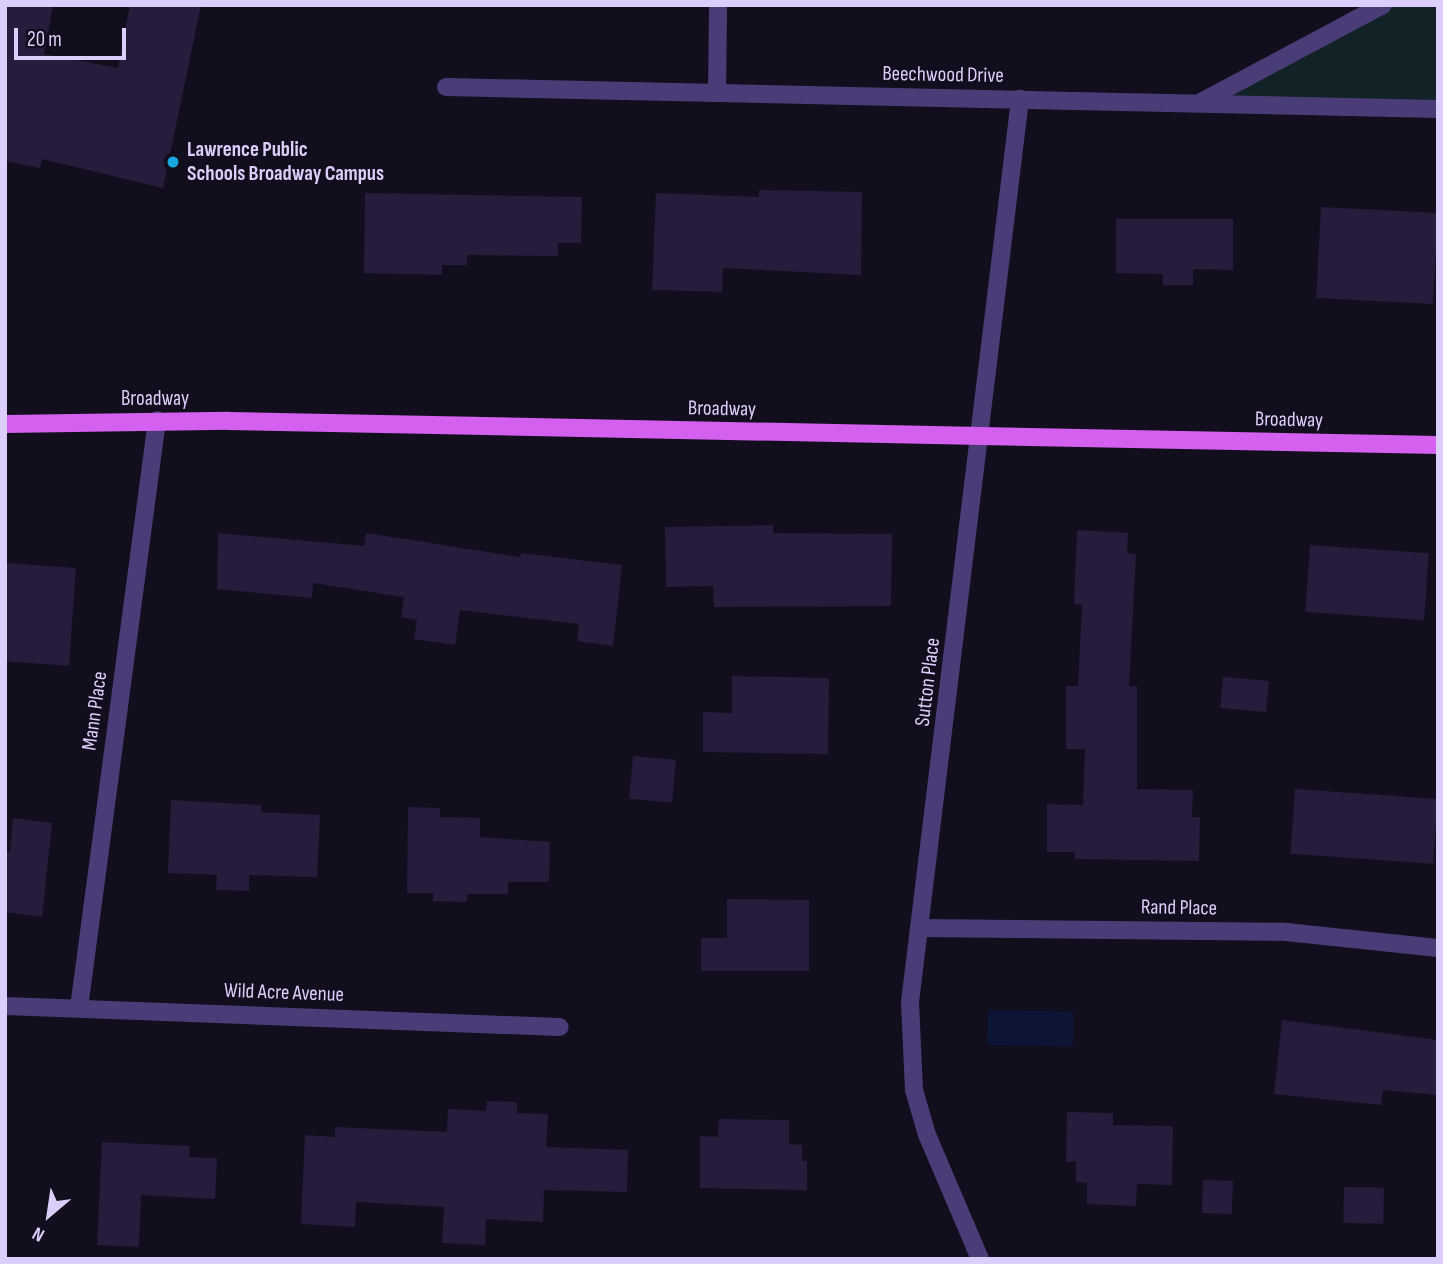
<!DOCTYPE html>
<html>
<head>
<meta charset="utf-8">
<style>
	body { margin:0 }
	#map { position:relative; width:1443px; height:1264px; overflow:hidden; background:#130e1d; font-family:"Sofia Sans Condensed",sans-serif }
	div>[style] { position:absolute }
	.green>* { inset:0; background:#112326 }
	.water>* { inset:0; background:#0d1536; transform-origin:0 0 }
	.building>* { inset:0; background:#281c3c; transform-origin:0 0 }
	.minor>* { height:18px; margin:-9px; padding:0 9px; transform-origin:9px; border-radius:9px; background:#4a3d77 }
	.major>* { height:18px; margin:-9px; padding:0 9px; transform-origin:9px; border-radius:9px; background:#d360ef }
	.dots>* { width:19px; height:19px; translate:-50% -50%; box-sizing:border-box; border:4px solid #130e1d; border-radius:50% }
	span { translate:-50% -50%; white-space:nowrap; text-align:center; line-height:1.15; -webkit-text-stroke:5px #130e1d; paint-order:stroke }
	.street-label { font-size:21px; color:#dbcefa }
	.poi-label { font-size:21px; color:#dbcefa; font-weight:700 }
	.left { translate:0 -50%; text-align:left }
	.frame { position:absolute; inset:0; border:7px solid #dbcefa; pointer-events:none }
	.north { position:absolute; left:14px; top:1180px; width:70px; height:70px; -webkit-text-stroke:5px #130e1d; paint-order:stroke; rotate:209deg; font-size:19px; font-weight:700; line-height:28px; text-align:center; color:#dbcefa }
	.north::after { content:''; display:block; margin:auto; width:24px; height:32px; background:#dbcefa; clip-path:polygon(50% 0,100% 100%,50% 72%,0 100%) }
	.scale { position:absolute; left:14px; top:28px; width:112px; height:32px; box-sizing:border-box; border:4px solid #dbcefa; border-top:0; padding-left:9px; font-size:21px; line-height:24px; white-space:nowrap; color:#dbcefa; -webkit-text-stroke:5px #130e1d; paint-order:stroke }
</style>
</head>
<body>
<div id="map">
	<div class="green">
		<i style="clip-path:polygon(1384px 5px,1438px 5px,1438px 109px,1197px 103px)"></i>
	</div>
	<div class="water">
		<i style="left:988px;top:1010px;width:86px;height:35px;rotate:1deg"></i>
	</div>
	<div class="building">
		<i style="clip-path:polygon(5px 5px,53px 5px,44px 54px,118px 68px,130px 5px,201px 5px,163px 188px,42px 159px,40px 168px,5px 161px)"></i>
		<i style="clip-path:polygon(759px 190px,862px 192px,861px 275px,723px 268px,722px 292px,652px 290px,656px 193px,759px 197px)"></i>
		<i style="clip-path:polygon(365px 193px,582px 197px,581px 243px,558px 243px,558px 256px,467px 255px,467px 265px,442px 265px,442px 275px,364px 273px)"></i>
		<i style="left:1321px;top:207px;width:117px;height:91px;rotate:3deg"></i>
		<i style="clip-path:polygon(1116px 219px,1233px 219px,1233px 270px,1193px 269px,1193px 285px,1163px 285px,1163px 274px,1116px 273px)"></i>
		<i style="clip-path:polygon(773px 525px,773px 533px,892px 534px,891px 606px,714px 607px,713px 586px,666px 587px,665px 527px)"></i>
		<i style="clip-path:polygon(1077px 530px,1128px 533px,1127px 553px,1136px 554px,1129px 686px,1137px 686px,1137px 789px,1193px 790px,1192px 817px,1200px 817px,1199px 861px,1075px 859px,1075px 852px,1047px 852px,1047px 804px,1083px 805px,1085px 749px,1066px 749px,1066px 686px,1078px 686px,1082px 605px,1074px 604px)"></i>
		<i style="clip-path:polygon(218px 533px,364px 546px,366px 533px,520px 557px,521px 553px,622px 565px,613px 646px,577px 641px,579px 624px,460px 610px,455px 645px,414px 639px,417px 620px,401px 617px,404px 597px,313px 583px,312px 598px,217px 589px)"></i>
		<i style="left:1310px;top:545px;width:119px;height:67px;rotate:4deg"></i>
		<i style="left:5px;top:563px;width:71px;height:98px;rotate:4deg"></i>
		<i style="clip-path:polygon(732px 676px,829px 678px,828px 754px,703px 752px,703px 712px,732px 713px)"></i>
		<i style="left:1223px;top:677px;width:46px;height:31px;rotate:5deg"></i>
		<i style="left:633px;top:756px;width:43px;height:43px;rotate:5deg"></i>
		<i style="left:1295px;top:789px;width:143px;height:65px;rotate:4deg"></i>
		<i style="clip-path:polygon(171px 800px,261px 805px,261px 812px,320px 815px,317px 877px,249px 875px,249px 891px,216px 890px,217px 875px,168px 873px)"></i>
		<i style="clip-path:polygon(408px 807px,440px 808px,440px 817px,480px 818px,480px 837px,550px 842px,549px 882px,508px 882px,508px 894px,467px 894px,467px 902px,433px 901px,433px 893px,407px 893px)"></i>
		<i style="clip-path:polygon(13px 818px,52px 823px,42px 917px,5px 912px,5px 851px,10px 852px)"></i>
		<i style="clip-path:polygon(727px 899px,809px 900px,809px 971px,701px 971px,701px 938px,727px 938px)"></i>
		<i style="clip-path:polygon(1282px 1020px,1438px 1040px,1438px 1095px,1383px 1090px,1381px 1105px,1274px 1094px)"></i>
		<i style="clip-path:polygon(487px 1101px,517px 1102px,517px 1113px,548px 1114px,546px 1147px,628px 1150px,627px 1192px,544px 1190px,543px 1222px,486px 1219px,485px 1245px,442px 1243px,444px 1207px,356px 1202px,355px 1227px,301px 1224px,305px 1135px,335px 1137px,335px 1127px,447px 1132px,448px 1109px,486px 1111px)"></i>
		<i style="clip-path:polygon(1067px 1112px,1113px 1113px,1113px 1125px,1173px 1126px,1172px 1185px,1137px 1184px,1136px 1206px,1087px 1204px,1087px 1183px,1076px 1182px,1076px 1161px,1066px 1162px)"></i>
		<i style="clip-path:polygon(719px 1119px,789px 1120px,789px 1144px,802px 1145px,802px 1161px,807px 1161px,807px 1190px,700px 1188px,700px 1136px,718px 1137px)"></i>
		<i style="clip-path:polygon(102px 1142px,190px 1146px,189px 1157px,217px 1158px,215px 1199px,141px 1195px,139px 1247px,97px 1245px)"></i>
		<i style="left:1203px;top:1180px;width:30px;height:33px;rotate:2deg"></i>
		<i style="left:1344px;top:1187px;width:40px;height:36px;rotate:1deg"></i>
	</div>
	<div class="minor">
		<i style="left:446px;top:87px;width:992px;rotate:1.27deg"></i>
		<i style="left:717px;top:93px;width:88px;rotate:-89.3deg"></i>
		<i style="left:1201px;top:102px;width:206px;rotate:-28.1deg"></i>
		<i style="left:919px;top:928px;width:367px;rotate:0.6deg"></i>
		<i style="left:1286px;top:932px;width:153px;rotate:6deg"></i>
		<i style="left:5px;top:1006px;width:555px;rotate:2.17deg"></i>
		<i style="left:79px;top:1008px;width:593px;rotate:-82.44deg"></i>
		<i style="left:980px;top:1259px;width:135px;rotate:-113.1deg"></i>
		<i style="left:927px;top:1135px;width:47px;rotate:-106.1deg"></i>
		<i style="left:914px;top:1090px;width:88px;rotate:-92.6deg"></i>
		<i style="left:910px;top:1002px;width:910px;rotate:-83.05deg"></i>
	</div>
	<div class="major">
		<i style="left:5px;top:424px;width:224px;rotate:-0.8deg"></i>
		<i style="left:229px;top:421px;width:1209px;rotate:1.14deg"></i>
	</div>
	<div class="dots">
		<i style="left:173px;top:162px;background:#16a7de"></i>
	</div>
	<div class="street-label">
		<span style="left:943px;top:75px;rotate:1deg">Beechwood Drive</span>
		<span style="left:155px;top:399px">Broadway</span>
		<span style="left:722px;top:409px;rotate:1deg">Broadway</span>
		<span style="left:1289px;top:420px;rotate:1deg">Broadway</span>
		<span style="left:928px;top:682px;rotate:-83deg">Sutton Place</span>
		<span style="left:95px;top:711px;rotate:-82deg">Mann Place</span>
		<span style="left:1179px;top:908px;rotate:1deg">Rand Place</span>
		<span style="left:284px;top:993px;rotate:2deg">Wild Acre Avenue</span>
	</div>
	<div class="poi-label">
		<span class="left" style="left:187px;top:162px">Lawrence Public<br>Schools Broadway Campus</span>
	</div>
	<div class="frame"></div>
	<div class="north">N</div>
	<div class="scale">20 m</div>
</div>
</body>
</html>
